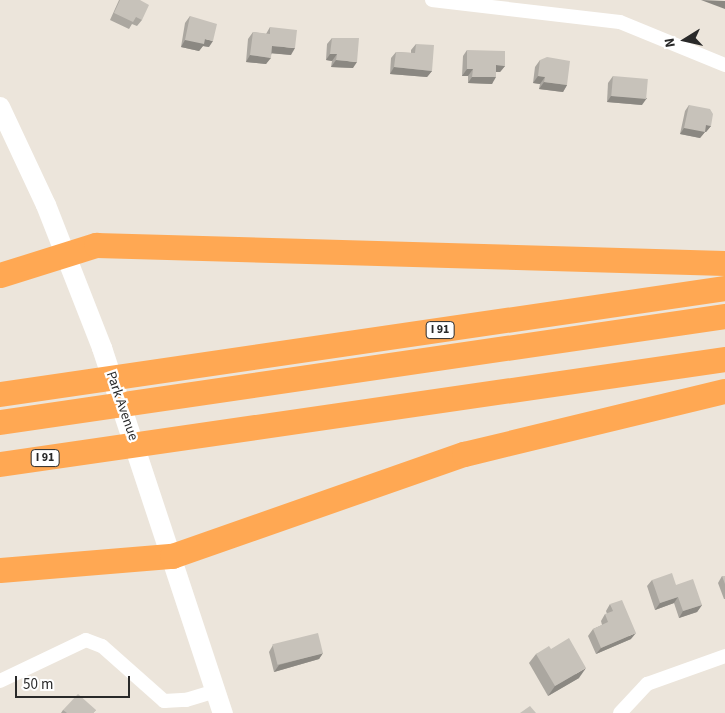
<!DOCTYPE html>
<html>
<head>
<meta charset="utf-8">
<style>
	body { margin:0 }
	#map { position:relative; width:725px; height:713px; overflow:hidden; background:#ece5db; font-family:"Source Sans 3",sans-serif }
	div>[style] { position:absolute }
	.street>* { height:14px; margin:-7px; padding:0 7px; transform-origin:7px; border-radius:7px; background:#fff }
	.secondary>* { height:20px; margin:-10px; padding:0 10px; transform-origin:10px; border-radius:10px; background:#fff }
	.highway>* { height:25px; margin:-12.5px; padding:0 12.5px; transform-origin:12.5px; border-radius:12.5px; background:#ffa853 }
	.wall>* { inset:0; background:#aba7a0 }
	.shaded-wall>* { inset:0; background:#8b8882 }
	.building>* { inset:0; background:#c7c2ba; transform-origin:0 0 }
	span { translate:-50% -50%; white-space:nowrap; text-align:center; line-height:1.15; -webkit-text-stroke:4.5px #fff; paint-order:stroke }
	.shield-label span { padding:1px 4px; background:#fff; border:1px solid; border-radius:4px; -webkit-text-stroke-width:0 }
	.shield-label { font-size:12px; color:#292929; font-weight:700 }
	.street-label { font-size:14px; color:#292929 }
	.north { position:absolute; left:660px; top:15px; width:50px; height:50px; -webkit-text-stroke:4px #fff; paint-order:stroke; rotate:260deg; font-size:14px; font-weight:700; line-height:20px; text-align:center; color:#292929 }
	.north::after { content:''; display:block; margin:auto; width:18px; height:22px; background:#292929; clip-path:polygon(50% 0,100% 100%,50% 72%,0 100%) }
	.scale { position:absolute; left:15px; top:676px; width:115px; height:22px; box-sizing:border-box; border:2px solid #292929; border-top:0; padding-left:6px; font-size:15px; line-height:18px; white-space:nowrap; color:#292929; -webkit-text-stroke:4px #fff; paint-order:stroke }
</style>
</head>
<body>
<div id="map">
	<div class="street">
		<i style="left:432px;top:0;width:189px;rotate:6.7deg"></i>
		<i style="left:620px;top:22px;width:113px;rotate:22.3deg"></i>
		<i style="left:0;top:681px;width:95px;rotate:-25.5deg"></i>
		<i style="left:86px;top:640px;width:17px;rotate:21deg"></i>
		<i style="left:102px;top:646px;width:83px;rotate:41.6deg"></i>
		<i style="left:164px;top:701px;width:22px;rotate:-3deg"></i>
		<i style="left:186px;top:700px;width:31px;rotate:-17deg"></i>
		<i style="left:620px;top:713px;width:40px;rotate:-47deg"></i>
		<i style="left:647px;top:684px;width:83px;rotate:-19.7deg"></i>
	</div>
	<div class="secondary">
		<i style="left:0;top:107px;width:108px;rotate:64.9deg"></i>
		<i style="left:46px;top:205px;width:154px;rotate:68.6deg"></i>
		<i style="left:102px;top:348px;width:385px;rotate:71.7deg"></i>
	</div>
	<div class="highway">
		<i style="left:0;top:275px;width:101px;rotate:-17.4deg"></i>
		<i style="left:96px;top:245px;width:629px;rotate:1.64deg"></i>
		<i style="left:0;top:394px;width:733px;rotate:-8.32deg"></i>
		<i style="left:0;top:422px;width:733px;rotate:-8.32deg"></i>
		<i style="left:0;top:464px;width:733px;rotate:-8.24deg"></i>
		<i style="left:0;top:570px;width:173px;rotate:-4.7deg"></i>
		<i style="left:172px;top:556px;width:309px;rotate:-19.3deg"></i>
		<i style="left:464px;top:454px;width:268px;rotate:-13.6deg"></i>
	</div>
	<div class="wall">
		<i style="clip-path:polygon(119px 0,140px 0,142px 20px,137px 26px,132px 24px,129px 29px,110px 20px)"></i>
		<i style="clip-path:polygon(190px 16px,209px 47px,203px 46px,199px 51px,181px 47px,185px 23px)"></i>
		<i style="clip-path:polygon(270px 27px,291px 55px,272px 53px,266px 64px,246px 62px,248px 39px,253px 32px,266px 34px)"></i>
		<i style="clip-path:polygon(332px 38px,353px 68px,331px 67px,332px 61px,326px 60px,327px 44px)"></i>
		<i style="clip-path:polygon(416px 44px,432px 71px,427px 77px,390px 74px,391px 58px,396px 52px,411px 53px,411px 50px)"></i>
		<i style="clip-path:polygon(467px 50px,505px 66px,500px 72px,496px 72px,492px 84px,468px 83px,468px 76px,462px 76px,463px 56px)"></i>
		<i style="clip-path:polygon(540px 60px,567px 85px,563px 92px,539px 89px,540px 84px,533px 83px,535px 67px)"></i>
		<i style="clip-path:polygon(613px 76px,642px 105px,607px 102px,608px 83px)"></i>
		<i style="clip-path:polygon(689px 105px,711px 126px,706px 132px,705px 132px,700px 138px,680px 134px,685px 111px)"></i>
		<i style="clip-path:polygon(722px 576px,725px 576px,725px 599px,724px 599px,718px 583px)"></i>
		<i style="clip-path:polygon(652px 580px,676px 585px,702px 605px,697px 612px,679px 618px,674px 603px,655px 610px,647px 586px)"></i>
		<i style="clip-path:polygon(610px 604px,631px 639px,596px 654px,588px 636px,593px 629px,602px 625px,601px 621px,605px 614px,607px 614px,606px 611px)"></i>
		<i style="clip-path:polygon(273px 645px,323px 653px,319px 659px,274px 672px,269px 652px)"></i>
		<i style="clip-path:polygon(551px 649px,579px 678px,548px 696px,529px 663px,536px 654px)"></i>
		<i style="clip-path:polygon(63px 710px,96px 710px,93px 713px,61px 713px)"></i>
	</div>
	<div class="shaded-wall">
		<i style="clip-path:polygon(701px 0,725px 1px,725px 9px)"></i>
		<i style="clip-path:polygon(205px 39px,213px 41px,209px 47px,203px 46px,199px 51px,181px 47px,185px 40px)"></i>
		<i style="clip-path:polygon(272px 46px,295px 48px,291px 55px,268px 53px)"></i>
		<i style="clip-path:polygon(330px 54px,337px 54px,332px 61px,326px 60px)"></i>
		<i style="clip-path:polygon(250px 55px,271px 58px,266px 64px,246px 62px)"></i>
		<i style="clip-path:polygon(336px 60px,357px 62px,353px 68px,331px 67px)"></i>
		<i style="clip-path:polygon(496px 65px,505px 66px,500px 72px,492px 72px)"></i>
		<i style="clip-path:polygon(394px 67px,432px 71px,427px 77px,390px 74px)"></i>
		<i style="clip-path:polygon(467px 69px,473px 69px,468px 76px,462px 76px)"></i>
		<i style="clip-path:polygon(538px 76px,545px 77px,540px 84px,533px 83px)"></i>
		<i style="clip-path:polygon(472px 77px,496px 77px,492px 84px,468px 83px)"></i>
		<i style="clip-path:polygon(544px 82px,567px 85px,563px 92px,539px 89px)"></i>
		<i style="clip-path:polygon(611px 96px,647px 98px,642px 105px,607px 102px)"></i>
		<i style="clip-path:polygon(706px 125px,711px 126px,706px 132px,705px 132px,700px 138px,680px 134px,684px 128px)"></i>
		<i style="clip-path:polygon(678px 597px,674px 603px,655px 610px,660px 603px)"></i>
		<i style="clip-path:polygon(702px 605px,697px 612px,679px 618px,683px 611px)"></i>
		<i style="clip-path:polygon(636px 633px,631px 639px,596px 654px,601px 648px)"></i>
		<i style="clip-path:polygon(323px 653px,319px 659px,274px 672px,279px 665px)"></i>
		<i style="clip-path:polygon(586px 668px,579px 678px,548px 696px,555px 686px)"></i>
	</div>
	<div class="building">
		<i style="clip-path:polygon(120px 0,140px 0,149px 5px,142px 20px,136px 17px,133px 22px,114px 13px)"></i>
		<i style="clip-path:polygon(190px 16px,217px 24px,213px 41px,205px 39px,204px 44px,185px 40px)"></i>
		<i style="clip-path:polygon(270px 27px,297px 30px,295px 48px,272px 46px,271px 58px,250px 55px,253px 32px,270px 34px)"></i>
		<i style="clip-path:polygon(332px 38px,359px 38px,357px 62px,336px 60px,337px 54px,330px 54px)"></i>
		<i style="clip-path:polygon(416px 44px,434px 45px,432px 71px,394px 67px,396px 52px,415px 53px)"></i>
		<i style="clip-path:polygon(467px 50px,505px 51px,505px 66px,496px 65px,496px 77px,472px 77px,473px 69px,467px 69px)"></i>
		<i style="clip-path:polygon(547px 57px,570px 61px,567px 85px,544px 82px,545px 77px,538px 76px,540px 60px)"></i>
		<i style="left:613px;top:76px;width:35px;height:20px;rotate:5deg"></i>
		<i style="clip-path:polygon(689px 105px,710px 109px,713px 114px,711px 126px,706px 125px,705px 132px,684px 128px)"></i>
		<i style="clip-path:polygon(672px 573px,676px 585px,693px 579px,702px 605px,683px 611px,678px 597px,660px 603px,652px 580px)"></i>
		<i style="clip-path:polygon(722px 576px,725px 576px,725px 584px)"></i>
		<i style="clip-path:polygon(622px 600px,636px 633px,601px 648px,593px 629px,608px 622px,605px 614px,613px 611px,610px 604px)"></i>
		<i style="left:318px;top:633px;width:21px;height:47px;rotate:76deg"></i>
		<i style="clip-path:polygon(569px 638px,586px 668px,555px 686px,536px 654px,549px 646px,551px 649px)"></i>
		<i style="clip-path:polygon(78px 694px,96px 710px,93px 713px,67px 713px,63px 710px)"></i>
		<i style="clip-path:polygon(530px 706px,536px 713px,520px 713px)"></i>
	</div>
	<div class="shield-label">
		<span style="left:440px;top:330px">I 91</span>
		<span style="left:45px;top:458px">I 91</span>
	</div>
	<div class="street-label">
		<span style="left:122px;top:406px;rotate:71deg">Park Avenue</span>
	</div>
	<div class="north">N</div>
	<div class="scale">50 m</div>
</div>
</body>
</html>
